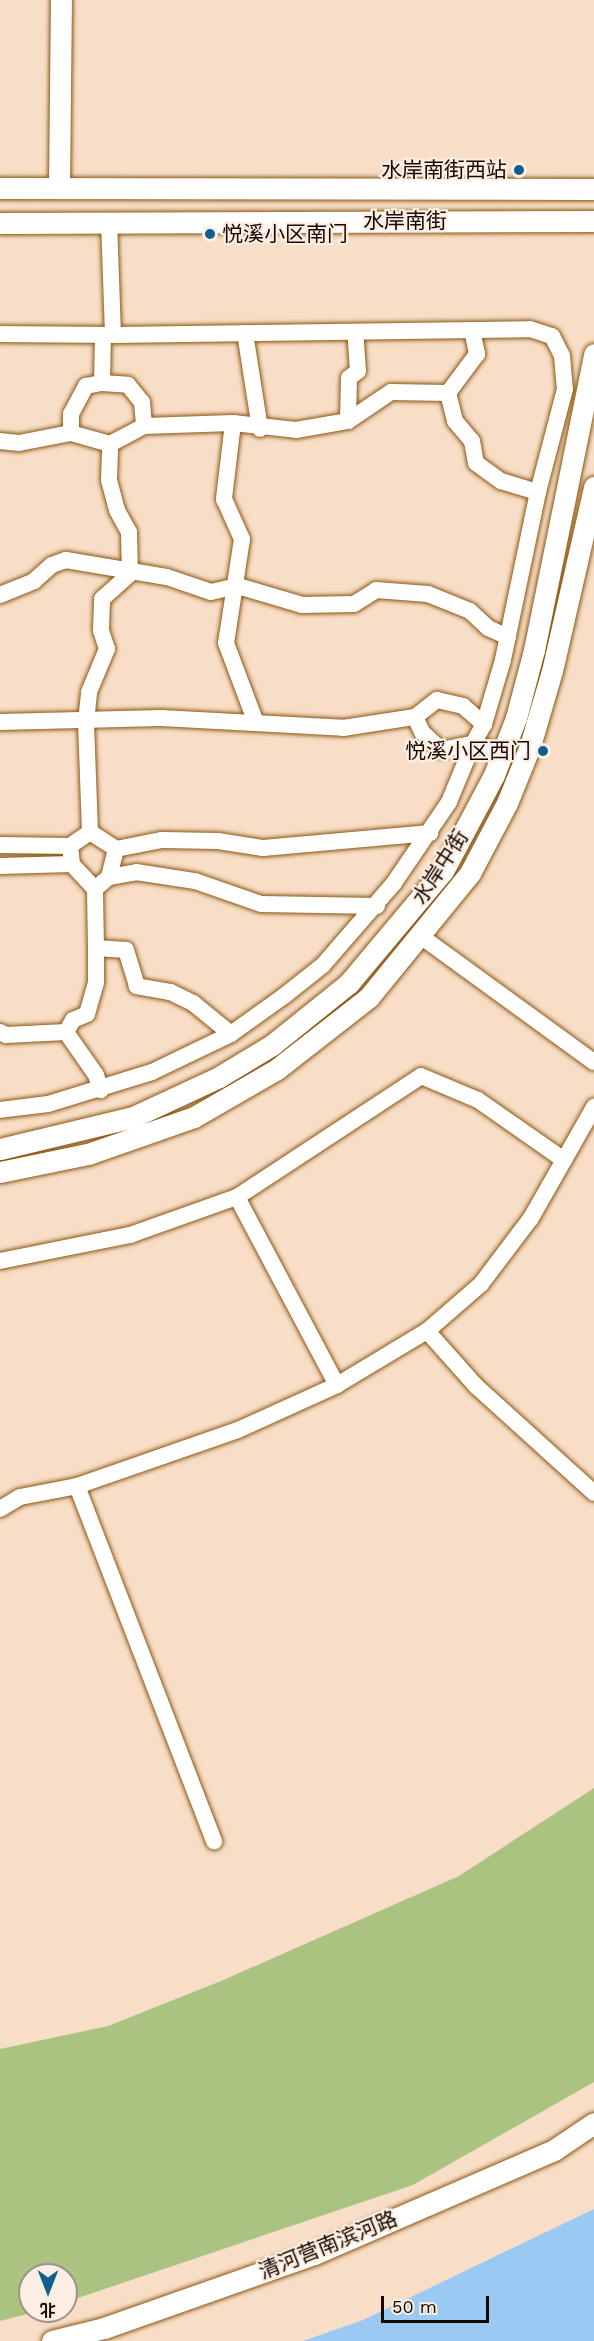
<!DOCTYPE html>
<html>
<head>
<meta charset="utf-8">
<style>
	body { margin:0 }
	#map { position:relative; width:594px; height:2341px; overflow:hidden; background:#f8dec6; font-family:"Work Sans","Noto Sans SC",sans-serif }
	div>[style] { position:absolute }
	.green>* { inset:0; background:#abc381 }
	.water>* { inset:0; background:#9acaf4 }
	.roads { filter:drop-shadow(0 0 2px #8d5612) drop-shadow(0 0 2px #8d5612) }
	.minor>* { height:16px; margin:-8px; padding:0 8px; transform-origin:8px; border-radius:8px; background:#fff }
	.tertiary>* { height:21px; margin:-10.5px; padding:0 10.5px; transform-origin:10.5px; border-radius:10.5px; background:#fff }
	.dots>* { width:16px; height:16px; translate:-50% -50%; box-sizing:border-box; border:3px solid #fbeee2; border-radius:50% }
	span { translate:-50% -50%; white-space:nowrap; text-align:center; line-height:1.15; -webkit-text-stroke:4.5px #fbeee2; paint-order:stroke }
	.poi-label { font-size:21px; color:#170700 }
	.right { translate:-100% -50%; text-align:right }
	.left { translate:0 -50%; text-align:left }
	.street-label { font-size:21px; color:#170700 }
	.north { position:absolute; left:18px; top:2263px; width:60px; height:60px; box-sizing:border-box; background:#fbeee2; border:2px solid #a09288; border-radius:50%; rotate:180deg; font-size:16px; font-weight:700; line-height:24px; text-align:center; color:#170700 }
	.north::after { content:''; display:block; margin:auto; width:21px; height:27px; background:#115d90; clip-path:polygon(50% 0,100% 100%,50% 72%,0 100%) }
	.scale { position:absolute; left:381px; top:2296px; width:108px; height:27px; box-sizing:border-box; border:3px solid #170700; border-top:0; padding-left:8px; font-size:18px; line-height:21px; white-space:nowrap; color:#170700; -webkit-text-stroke:4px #fbeee2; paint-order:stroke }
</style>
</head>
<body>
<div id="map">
	<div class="green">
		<i style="clip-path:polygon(594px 1788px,594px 2082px,413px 2185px,66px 2302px,66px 2275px,30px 2275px,30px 2311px,38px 2311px,0 2321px,0 2049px,108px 2026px,221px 1981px,459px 1876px)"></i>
	</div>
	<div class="water">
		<i style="clip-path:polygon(594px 2209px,594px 2341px,303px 2341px,363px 2320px)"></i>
	</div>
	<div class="roads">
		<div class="minor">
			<i style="left:472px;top:330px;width:25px;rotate:78deg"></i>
			<i style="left:477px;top:354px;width:49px;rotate:126.6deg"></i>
			<i style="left:448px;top:393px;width:29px;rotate:76deg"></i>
			<i style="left:455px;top:421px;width:26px;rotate:50deg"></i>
			<i style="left:472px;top:441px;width:22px;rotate:80deg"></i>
			<i style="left:476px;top:463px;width:31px;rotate:36deg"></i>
			<i style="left:501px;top:481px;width:39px;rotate:17deg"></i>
			<i style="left:245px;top:333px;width:97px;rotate:81.1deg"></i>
			<i style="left:0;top:334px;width:113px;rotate:0.5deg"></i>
			<i style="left:113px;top:335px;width:112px;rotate:-92deg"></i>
			<i style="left:113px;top:335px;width:417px;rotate:-0.8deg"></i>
			<i style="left:530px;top:329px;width:23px;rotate:18deg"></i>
			<i style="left:552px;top:336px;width:22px;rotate:63deg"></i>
			<i style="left:562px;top:356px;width:33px;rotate:85deg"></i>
			<i style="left:565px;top:389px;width:106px;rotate:104.7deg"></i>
			<i style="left:538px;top:492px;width:172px;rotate:101.8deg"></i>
			<i style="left:503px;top:660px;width:67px;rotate:106.5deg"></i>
			<i style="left:484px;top:724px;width:23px;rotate:119deg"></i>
			<i style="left:473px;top:744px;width:31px;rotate:15deg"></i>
			<i style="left:102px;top:383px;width:26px;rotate:4deg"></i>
			<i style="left:128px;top:385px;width:22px;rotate:51deg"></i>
			<i style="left:142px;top:402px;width:24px;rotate:85deg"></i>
			<i style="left:144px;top:426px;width:38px;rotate:152deg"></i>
			<i style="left:348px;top:421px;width:43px;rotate:-88.7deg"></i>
			<i style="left:349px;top:378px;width:11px;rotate:-38deg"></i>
			<i style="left:358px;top:371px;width:39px;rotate:-94deg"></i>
			<i style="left:233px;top:423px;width:77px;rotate:96.8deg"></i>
			<i style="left:224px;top:499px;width:44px;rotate:65.8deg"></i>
			<i style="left:242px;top:539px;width:105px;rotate:98.7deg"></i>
			<i style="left:226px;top:643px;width:85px;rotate:69.4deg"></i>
			<i style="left:144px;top:426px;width:89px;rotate:-1.9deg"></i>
			<i style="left:233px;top:423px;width:63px;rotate:6.3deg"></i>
			<i style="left:296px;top:430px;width:53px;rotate:-9.8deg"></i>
			<i style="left:348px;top:421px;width:52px;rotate:-34deg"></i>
			<i style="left:391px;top:392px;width:57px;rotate:1deg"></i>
			<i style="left:0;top:441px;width:19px;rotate:6deg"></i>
			<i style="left:19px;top:443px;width:53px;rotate:-10.9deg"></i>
			<i style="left:0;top:595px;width:37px;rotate:-22deg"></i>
			<i style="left:34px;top:581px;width:24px;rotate:-42deg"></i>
			<i style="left:52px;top:565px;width:15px;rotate:-20deg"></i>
			<i style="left:66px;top:560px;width:102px;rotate:9.6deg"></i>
			<i style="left:167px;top:577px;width:46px;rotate:18.8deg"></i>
			<i style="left:211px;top:592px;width:28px;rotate:-13deg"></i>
			<i style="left:238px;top:586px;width:67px;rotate:16.5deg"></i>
			<i style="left:302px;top:605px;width:52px;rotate:-1.1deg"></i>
			<i style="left:354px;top:604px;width:26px;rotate:-32deg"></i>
			<i style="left:376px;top:590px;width:52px;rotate:4.4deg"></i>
			<i style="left:428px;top:594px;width:45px;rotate:22deg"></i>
			<i style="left:470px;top:611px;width:25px;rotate:43deg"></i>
			<i style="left:488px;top:628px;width:22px;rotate:24deg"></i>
			<i style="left:415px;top:717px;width:28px;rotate:-38deg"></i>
			<i style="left:437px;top:700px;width:27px;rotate:13deg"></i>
			<i style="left:463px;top:706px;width:28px;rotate:41deg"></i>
			<i style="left:0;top:722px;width:161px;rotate:-1.4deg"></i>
			<i style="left:161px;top:718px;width:182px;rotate:3.1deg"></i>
			<i style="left:343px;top:728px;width:73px;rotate:-8.7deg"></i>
			<i style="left:415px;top:717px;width:17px;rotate:65deg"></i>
			<i style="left:422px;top:732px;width:26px;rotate:43deg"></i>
			<i style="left:441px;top:750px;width:33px;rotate:-11deg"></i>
			<i style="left:473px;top:744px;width:63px;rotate:112.5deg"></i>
			<i style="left:449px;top:802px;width:98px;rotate:124.2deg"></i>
			<i style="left:394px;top:883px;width:108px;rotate:130.9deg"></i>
			<i style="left:323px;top:965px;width:50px;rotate:141.5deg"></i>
			<i style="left:284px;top:996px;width:65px;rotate:144.4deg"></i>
			<i style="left:231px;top:1034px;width:88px;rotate:154.3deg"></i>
			<i style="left:152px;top:1072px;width:109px;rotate:162.9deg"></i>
			<i style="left:48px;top:1104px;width:48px;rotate:172.9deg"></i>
			<i style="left:90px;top:832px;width:31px;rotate:33deg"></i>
			<i style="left:116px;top:849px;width:29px;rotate:104deg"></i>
			<i style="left:0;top:845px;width:70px;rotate:0.8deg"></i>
			<i style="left:116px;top:849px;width:47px;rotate:-11.1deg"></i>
			<i style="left:162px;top:840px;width:56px;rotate:1deg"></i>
			<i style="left:218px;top:841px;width:46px;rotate:8.8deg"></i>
			<i style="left:263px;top:848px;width:168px;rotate:-5.1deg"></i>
			<i style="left:0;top:866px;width:72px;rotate:-1.6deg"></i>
			<i style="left:95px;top:889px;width:34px;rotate:-133deg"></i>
			<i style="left:72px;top:864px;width:18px;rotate:-96deg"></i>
			<i style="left:70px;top:846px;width:24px;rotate:-35deg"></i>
			<i style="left:90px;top:832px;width:110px;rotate:-92.1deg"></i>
			<i style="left:86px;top:722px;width:30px;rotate:-84deg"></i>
			<i style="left:89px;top:692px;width:47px;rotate:-67.3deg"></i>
			<i style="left:107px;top:649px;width:20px;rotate:-108deg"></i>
			<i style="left:101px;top:630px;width:31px;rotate:-88deg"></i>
			<i style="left:102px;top:599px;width:38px;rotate:-42deg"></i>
			<i style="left:130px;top:574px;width:42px;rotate:-91.4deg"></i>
			<i style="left:129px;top:532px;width:25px;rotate:-119deg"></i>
			<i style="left:117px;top:510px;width:31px;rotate:-105deg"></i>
			<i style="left:109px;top:480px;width:36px;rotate:-88deg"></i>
			<i style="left:110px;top:444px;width:41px;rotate:-164.2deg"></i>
			<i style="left:71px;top:433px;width:19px;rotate:-90deg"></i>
			<i style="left:71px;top:414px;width:32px;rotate:-62deg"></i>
			<i style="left:86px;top:386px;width:16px;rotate:-11deg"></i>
			<i style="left:102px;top:383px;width:48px;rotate:-88.8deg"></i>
			<i style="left:419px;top:935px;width:216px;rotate:36deg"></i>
			<i style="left:0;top:1032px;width:7px;rotate:27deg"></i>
			<i style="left:6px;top:1035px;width:60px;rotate:-2.9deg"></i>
			<i style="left:66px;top:1032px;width:14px;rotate:-60deg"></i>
			<i style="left:73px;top:1020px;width:15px;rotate:-23deg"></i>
			<i style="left:87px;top:1014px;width:33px;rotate:-74deg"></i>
			<i style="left:96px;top:982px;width:34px;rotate:-90deg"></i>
			<i style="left:66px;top:1032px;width:52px;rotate:55.1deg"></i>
			<i style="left:96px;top:1075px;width:16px;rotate:72deg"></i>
			<i style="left:231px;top:1034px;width:49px;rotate:-140.8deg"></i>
			<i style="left:193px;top:1003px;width:25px;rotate:-154deg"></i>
			<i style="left:170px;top:992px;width:34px;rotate:-170deg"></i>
			<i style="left:137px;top:986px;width:38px;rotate:-107deg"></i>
			<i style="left:126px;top:950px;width:30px;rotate:-176deg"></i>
			<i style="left:96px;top:948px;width:59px;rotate:-91deg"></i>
			<i style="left:95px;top:889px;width:18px;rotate:-41deg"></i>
			<i style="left:109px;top:877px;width:27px;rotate:-10deg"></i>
			<i style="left:136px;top:872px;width:60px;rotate:8.7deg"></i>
			<i style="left:195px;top:881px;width:70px;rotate:19.2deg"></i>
			<i style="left:261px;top:904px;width:116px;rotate:1deg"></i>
			<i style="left:237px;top:1197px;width:213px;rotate:62deg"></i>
			<i style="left:0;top:1261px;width:133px;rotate:-11.3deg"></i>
			<i style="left:130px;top:1235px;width:114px;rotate:-19.6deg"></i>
			<i style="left:237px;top:1197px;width:220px;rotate:-33.3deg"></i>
			<i style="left:421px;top:1076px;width:62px;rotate:22.8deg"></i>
			<i style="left:478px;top:1100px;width:105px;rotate:34.9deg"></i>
			<i style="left:427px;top:1331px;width:74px;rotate:48.3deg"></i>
			<i style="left:476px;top:1386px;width:159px;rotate:42.2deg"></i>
			<i style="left:77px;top:1486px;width:381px;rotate:68.9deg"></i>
			<i style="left:0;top:1509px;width:23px;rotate:-31deg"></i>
			<i style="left:20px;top:1497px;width:58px;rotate:-10.9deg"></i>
			<i style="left:77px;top:1486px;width:170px;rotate:-19.2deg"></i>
			<i style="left:238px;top:1430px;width:109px;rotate:-24.4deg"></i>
			<i style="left:337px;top:1385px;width:105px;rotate:-31deg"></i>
			<i style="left:427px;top:1331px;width:72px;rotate:-41deg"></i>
			<i style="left:481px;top:1284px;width:83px;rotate:-52.9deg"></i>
			<i style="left:531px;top:1218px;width:128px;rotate:-60.4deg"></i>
		</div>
		<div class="tertiary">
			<i style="left:59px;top:187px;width:187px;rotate:-89.4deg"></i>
			<i style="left:0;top:188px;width:594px;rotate:0.1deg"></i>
			<i style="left:0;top:223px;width:594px;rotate:-0.19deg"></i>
			<i style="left:0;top:1149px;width:137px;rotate:-13.5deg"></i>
			<i style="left:133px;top:1117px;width:95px;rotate:-24.9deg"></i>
			<i style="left:219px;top:1077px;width:62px;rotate:-31.1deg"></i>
			<i style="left:272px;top:1045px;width:99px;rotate:-38.8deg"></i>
			<i style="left:349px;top:983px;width:146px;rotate:-50deg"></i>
			<i style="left:443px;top:871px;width:109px;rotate:-62deg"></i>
			<i style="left:494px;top:775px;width:61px;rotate:-68.9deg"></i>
			<i style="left:516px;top:718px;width:70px;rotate:-75.2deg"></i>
			<i style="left:534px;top:650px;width:302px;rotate:-78.5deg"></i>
			<i style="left:0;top:1172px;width:90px;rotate:-11.6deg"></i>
			<i style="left:88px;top:1154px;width:112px;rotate:-19.2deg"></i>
			<i style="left:194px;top:1117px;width:96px;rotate:-30deg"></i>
			<i style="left:277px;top:1069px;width:117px;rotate:-38deg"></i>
			<i style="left:369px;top:997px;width:160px;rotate:-50.8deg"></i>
			<i style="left:470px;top:873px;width:79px;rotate:-62.1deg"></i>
			<i style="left:507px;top:803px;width:61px;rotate:-68deg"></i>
			<i style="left:530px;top:746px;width:78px;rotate:-73.7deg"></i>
			<i style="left:552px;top:671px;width:189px;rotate:-77.1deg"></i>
			<i style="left:52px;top:2341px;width:54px;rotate:-14deg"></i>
			<i style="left:104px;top:2328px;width:223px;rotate:-19.4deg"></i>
			<i style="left:314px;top:2254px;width:262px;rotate:-23.4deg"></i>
			<i style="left:554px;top:2150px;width:48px;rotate:-34deg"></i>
		</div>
	</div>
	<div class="dots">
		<i style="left:519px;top:170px;background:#115d90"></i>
		<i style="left:210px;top:234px;background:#115d90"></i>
		<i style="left:543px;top:751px;background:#115d90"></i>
	</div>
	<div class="poi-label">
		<span class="right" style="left:507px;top:170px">水岸南街西站</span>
		<span class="left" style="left:222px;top:234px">悦溪小区南门</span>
		<span class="right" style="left:531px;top:751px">悦溪小区西门</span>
	</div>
	<div class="street-label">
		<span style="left:405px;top:221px">水岸南街</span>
		<span style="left:440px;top:867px;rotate:-57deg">水岸中街</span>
		<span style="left:328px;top:2245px;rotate:-22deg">清河营南滨河路</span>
	</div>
	<div class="north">北</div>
	<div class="scale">50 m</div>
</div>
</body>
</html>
